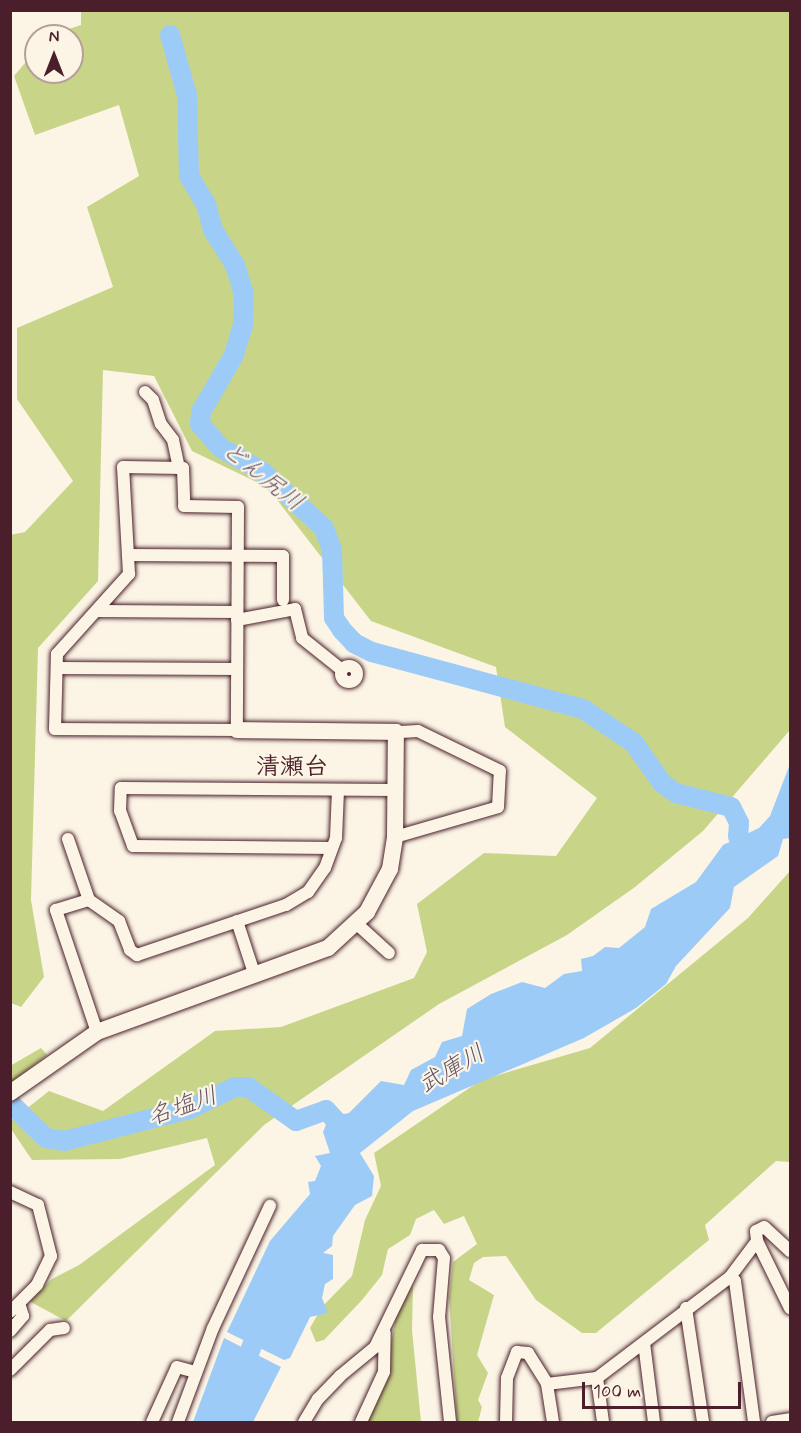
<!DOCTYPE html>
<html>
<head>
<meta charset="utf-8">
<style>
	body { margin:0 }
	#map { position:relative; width:801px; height:1433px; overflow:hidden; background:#fcf5e5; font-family:Mynerve,"Klee One",sans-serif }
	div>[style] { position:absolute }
	.green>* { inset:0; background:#c8d589 }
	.water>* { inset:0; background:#9dcbf8 }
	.river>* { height:20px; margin:-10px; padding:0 10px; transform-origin:10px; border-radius:10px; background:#9dcbf8 }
	.roads { filter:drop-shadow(0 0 2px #4a1f2b) drop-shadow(0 0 2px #4a1f2b) }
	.minor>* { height:12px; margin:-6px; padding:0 6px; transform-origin:6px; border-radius:6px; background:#fcf5e5 }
	.minor>.ring { margin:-6px; padding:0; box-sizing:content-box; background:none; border:12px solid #fcf5e5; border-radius:50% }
	.tertiary>* { height:16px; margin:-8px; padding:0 8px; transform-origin:8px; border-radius:8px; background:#fcf5e5 }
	span { translate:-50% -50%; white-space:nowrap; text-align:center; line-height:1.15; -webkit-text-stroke:4.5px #fcf5e5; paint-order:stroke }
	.water-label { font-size:24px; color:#635368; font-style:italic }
	.neighbourhood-label { font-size:24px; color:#4a1f2b; font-weight:700 }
	.frame { position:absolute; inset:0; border:12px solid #4a1f2b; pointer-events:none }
	.north { position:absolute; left:24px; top:24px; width:60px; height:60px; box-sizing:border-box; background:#fcf5e5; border:2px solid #b59f9b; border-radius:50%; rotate:0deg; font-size:16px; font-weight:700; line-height:24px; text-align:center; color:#4a1f2b }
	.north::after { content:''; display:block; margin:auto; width:21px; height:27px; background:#4a1f2b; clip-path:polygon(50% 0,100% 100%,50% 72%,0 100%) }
	.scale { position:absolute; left:582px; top:1382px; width:159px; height:27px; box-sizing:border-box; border:3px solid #4a1f2b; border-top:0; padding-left:8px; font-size:18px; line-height:21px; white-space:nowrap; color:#4a1f2b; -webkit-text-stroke:4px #fcf5e5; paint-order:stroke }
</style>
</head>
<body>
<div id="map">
	<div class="green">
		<i style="clip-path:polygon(81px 11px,790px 11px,790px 730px,703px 831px,635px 887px,567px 935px,439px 1004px,264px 1125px,66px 1321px,29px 1301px,52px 1279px,79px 1265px,215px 1165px,207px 1138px,120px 1159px,32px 1160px,11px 1129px,11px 1121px,49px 1091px,103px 1111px,215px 1031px,281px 1027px,414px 978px,427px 952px,417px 904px,484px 853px,556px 856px,597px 798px,505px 727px,496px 667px,371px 621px,267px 487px,192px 451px,154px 376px,103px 370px,98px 581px,38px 648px,31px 900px,44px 977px,21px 1007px,11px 1003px,10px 535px,25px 532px,73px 481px,17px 399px,17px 328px,113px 287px,87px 207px,139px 176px,119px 105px,35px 135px,14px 76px,36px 50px,36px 72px,72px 72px,72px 36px,48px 36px,81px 25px)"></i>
		<i style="clip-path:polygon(790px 871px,790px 1162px,776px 1161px,705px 1225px,709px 1240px,596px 1333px,582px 1333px,536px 1300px,506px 1256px,483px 1257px,474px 1263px,469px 1280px,494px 1295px,477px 1355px,488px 1373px,478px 1400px,482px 1407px,478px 1422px,457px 1422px,449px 1297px,453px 1262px,477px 1244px,464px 1216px,444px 1224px,434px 1210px,416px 1219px,410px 1235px,388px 1249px,382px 1275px,362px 1300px,324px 1340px,316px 1342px,310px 1328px,322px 1307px,352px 1276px,365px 1220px,381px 1186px,374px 1153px,481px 1080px,590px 1048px,748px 918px)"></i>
		<i style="clip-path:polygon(41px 1048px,47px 1055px,11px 1083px,10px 1066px)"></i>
		<i style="clip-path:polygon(413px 1285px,412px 1330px,421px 1422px,366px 1422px,387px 1368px,396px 1316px)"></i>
	</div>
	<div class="water">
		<i style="clip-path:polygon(790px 764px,790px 838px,783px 839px,778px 856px,734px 887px,730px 908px,676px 966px,666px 984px,636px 1008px,584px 1038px,413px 1111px,360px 1153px,374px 1176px,372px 1196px,355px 1205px,333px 1236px,332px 1246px,323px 1253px,333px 1255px,333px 1279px,325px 1284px,322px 1298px,328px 1313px,310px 1317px,290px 1358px,284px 1360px,227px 1332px,270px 1241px,310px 1194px,308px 1182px,315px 1181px,321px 1166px,315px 1156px,330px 1153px,323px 1132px,329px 1117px,349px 1113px,381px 1081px,404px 1085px,411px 1070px,435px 1057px,442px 1042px,462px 1036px,467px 1009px,491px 994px,522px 982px,545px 988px,564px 974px,582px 971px,581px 959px,593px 956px,605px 947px,619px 948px,645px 927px,651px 909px,696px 882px,723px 845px,759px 828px,770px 816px)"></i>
		<i style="clip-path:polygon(224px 1338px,281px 1367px,253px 1422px,193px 1422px)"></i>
	</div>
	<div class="river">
		<i style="left:170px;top:35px;width:62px;rotate:74.2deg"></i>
		<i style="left:187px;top:95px;width:81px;rotate:88.6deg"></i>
		<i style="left:189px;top:176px;width:33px;rotate:59deg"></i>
		<i style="left:206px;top:204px;width:27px;rotate:75deg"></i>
		<i style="left:213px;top:230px;width:41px;rotate:57.8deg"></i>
		<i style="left:235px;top:265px;width:30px;rotate:73deg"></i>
		<i style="left:244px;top:294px;width:31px;rotate:92deg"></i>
		<i style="left:243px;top:325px;width:31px;rotate:107deg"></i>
		<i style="left:234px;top:355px;width:66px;rotate:120.1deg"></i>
		<i style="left:201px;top:412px;width:12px;rotate:95deg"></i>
		<i style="left:200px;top:424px;width:32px;rotate:49deg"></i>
		<i style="left:221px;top:448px;width:48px;rotate:29.7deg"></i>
		<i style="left:263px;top:472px;width:83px;rotate:42.6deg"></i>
		<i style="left:324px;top:528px;width:23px;rotate:70deg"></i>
		<i style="left:332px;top:550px;width:68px;rotate:88.3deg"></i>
		<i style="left:334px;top:618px;width:14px;rotate:56deg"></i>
		<i style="left:342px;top:630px;width:18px;rotate:47deg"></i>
		<i style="left:354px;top:643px;width:20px;rotate:27deg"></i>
		<i style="left:372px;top:652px;width:219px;rotate:15.1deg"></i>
		<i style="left:583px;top:709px;width:61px;rotate:33.7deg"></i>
		<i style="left:634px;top:743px;width:49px;rotate:55deg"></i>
		<i style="left:662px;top:783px;width:17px;rotate:36deg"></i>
		<i style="left:676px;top:793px;width:57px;rotate:14.3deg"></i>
		<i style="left:731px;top:807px;width:18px;rotate:63deg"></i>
		<i style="left:739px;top:823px;width:13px;rotate:94deg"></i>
		<i style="left:738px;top:836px;width:19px;rotate:72deg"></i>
		<i style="left:10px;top:1103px;width:50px;rotate:44.2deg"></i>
		<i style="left:46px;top:1138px;width:18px;rotate:9deg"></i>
		<i style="left:64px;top:1141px;width:130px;rotate:-14.3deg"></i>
		<i style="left:190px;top:1109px;width:50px;rotate:-26.1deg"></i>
		<i style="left:235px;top:1087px;width:13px"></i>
		<i style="left:248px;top:1087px;width:59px;rotate:35.3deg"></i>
		<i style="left:296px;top:1121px;width:32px;rotate:-20deg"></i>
		<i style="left:326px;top:1110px;width:33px;rotate:47deg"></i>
		<i style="left:224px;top:1422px;width:108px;rotate:-69.9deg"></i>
	</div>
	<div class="roads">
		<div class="minor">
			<i style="left:145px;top:392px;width:11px;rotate:45deg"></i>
			<i style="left:153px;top:400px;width:25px;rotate:72deg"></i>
			<i style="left:161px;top:424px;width:20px;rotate:53deg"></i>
			<i style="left:173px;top:440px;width:29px;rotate:78deg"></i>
			<i style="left:123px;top:467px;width:60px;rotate:1deg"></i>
			<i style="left:183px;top:468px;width:38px;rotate:88deg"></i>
			<i style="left:184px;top:506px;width:54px;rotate:1.1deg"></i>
			<i style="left:238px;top:507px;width:223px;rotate:90.3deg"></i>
			<i style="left:237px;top:730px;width:182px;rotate:-179.7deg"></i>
			<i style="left:55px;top:729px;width:75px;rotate:-88.5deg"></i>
			<i style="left:57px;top:654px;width:108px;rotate:-48deg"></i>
			<i style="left:129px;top:574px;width:107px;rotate:-93.2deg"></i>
			<i style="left:128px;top:555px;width:155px;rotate:0.4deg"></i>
			<i style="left:283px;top:556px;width:44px;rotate:90deg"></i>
			<i style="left:97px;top:611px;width:140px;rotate:0.4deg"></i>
			<i style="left:237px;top:620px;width:59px;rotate:-10.7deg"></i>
			<i style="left:295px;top:609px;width:30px;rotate:76deg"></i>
			<i style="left:302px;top:638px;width:51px;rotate:38.7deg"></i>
			<i class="ring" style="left:341px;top:666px;width:4px;height:4px"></i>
			<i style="left:57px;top:668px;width:180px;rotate:0.3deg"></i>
			<i style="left:395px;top:837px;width:107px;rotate:-16.2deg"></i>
			<i style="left:498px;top:807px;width:36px;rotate:-87deg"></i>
			<i style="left:500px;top:771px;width:91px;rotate:-154deg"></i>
			<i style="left:418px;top:731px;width:22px;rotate:177deg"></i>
			<i style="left:68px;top:839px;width:65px;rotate:71deg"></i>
			<i style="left:332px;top:848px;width:199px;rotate:-179.4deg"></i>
			<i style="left:133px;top:846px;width:37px;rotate:-110deg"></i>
			<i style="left:120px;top:811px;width:23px;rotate:-88deg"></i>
			<i style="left:121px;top:788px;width:274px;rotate:0.4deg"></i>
			<i style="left:237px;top:921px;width:58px;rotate:71.9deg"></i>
			<i style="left:357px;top:924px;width:43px;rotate:42.2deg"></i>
			<i style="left:97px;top:1032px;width:129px;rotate:-108.6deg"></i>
			<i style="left:56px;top:910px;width:34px;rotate:-17deg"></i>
			<i style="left:89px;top:900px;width:37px;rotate:35deg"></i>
			<i style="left:119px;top:921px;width:31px;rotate:69deg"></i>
			<i style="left:130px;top:950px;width:9px;rotate:36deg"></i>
			<i style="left:137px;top:955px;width:157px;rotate:-18.6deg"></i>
			<i style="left:286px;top:905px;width:26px;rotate:-31deg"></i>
			<i style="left:308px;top:892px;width:29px;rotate:-55deg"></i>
			<i style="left:325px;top:868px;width:32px;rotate:-70deg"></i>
			<i style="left:336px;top:838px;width:48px;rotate:-87.6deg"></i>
			<i style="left:10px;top:1192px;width:31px;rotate:25deg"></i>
			<i style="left:38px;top:1205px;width:53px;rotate:75.7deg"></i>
			<i style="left:51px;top:1256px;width:32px;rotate:116deg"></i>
			<i style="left:37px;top:1285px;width:38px;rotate:135deg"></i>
			<i style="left:790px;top:1251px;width:35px;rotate:-137deg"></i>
			<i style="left:764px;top:1227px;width:9px;rotate:153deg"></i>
			<i style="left:756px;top:1231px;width:10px;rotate:84deg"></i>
			<i style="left:757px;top:1241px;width:75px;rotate:63.8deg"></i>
			<i style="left:730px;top:1277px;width:45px;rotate:-53.1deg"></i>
			<i style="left:686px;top:1308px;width:115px;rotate:81.5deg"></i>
			<i style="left:10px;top:1331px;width:20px;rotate:-49deg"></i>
			<i style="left:23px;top:1316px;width:10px;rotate:-107deg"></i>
			<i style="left:644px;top:1343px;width:80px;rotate:82.8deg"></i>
			<i style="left:10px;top:1370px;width:57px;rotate:-45deg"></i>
			<i style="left:50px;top:1330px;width:14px;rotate:-8deg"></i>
			<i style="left:597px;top:1378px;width:44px;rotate:82.2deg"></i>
			<i style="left:152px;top:1422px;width:60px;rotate:-65.6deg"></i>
			<i style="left:177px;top:1367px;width:20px;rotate:15deg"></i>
			<i style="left:178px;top:1422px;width:100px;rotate:-69.6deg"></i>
			<i style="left:213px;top:1328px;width:135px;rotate:-65deg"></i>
			<i style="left:304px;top:1422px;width:27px;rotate:-59deg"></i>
			<i style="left:318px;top:1399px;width:32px;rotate:-46deg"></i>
			<i style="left:340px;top:1376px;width:45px;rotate:-39.6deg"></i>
			<i style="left:375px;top:1347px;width:108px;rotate:-64.1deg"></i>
			<i style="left:422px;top:1250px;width:17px"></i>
			<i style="left:439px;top:1250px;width:9px;rotate:58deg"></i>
			<i style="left:444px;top:1258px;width:59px;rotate:94.8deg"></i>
			<i style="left:439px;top:1317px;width:106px;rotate:84deg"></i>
			<i style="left:361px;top:1422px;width:55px;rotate:-65.3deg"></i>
			<i style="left:384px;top:1372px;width:39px;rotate:-89deg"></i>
			<i style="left:506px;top:1422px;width:44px;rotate:-88.7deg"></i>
			<i style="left:507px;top:1378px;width:28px;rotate:-69deg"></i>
			<i style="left:517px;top:1352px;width:11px;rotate:5deg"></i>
			<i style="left:528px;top:1353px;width:36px;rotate:58deg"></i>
			<i style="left:553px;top:1422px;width:38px;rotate:-99deg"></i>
			<i style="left:547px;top:1384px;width:50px;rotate:-6.8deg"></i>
			<i style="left:597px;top:1378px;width:167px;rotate:-37.2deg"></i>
			<i style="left:730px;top:1277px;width:6px;rotate:39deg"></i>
			<i style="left:735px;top:1281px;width:142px;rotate:82.3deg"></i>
			<i style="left:772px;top:1422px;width:18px;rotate:-9deg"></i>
		</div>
		<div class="tertiary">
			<i style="left:10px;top:1093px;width:106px;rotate:-35deg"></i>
			<i style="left:97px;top:1032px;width:246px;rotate:-20deg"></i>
			<i style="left:328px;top:948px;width:53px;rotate:-42.7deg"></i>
			<i style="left:367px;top:912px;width:49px;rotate:-61.9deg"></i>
			<i style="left:390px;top:869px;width:32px;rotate:-81deg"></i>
			<i style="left:395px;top:837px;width:105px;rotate:-89.5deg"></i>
			<i style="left:396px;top:732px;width:159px;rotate:-179.3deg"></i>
		</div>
	</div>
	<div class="water-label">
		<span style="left:262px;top:477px;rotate:38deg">どん尻川</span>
		<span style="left:452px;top:1070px;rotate:-30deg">武庫川</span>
		<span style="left:183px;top:1107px;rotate:-19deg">名塩川</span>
	</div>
	<div class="neighbourhood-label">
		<span style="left:292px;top:768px">清瀬台</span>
	</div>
	<div class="frame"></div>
	<div class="north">N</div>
	<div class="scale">100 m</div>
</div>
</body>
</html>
